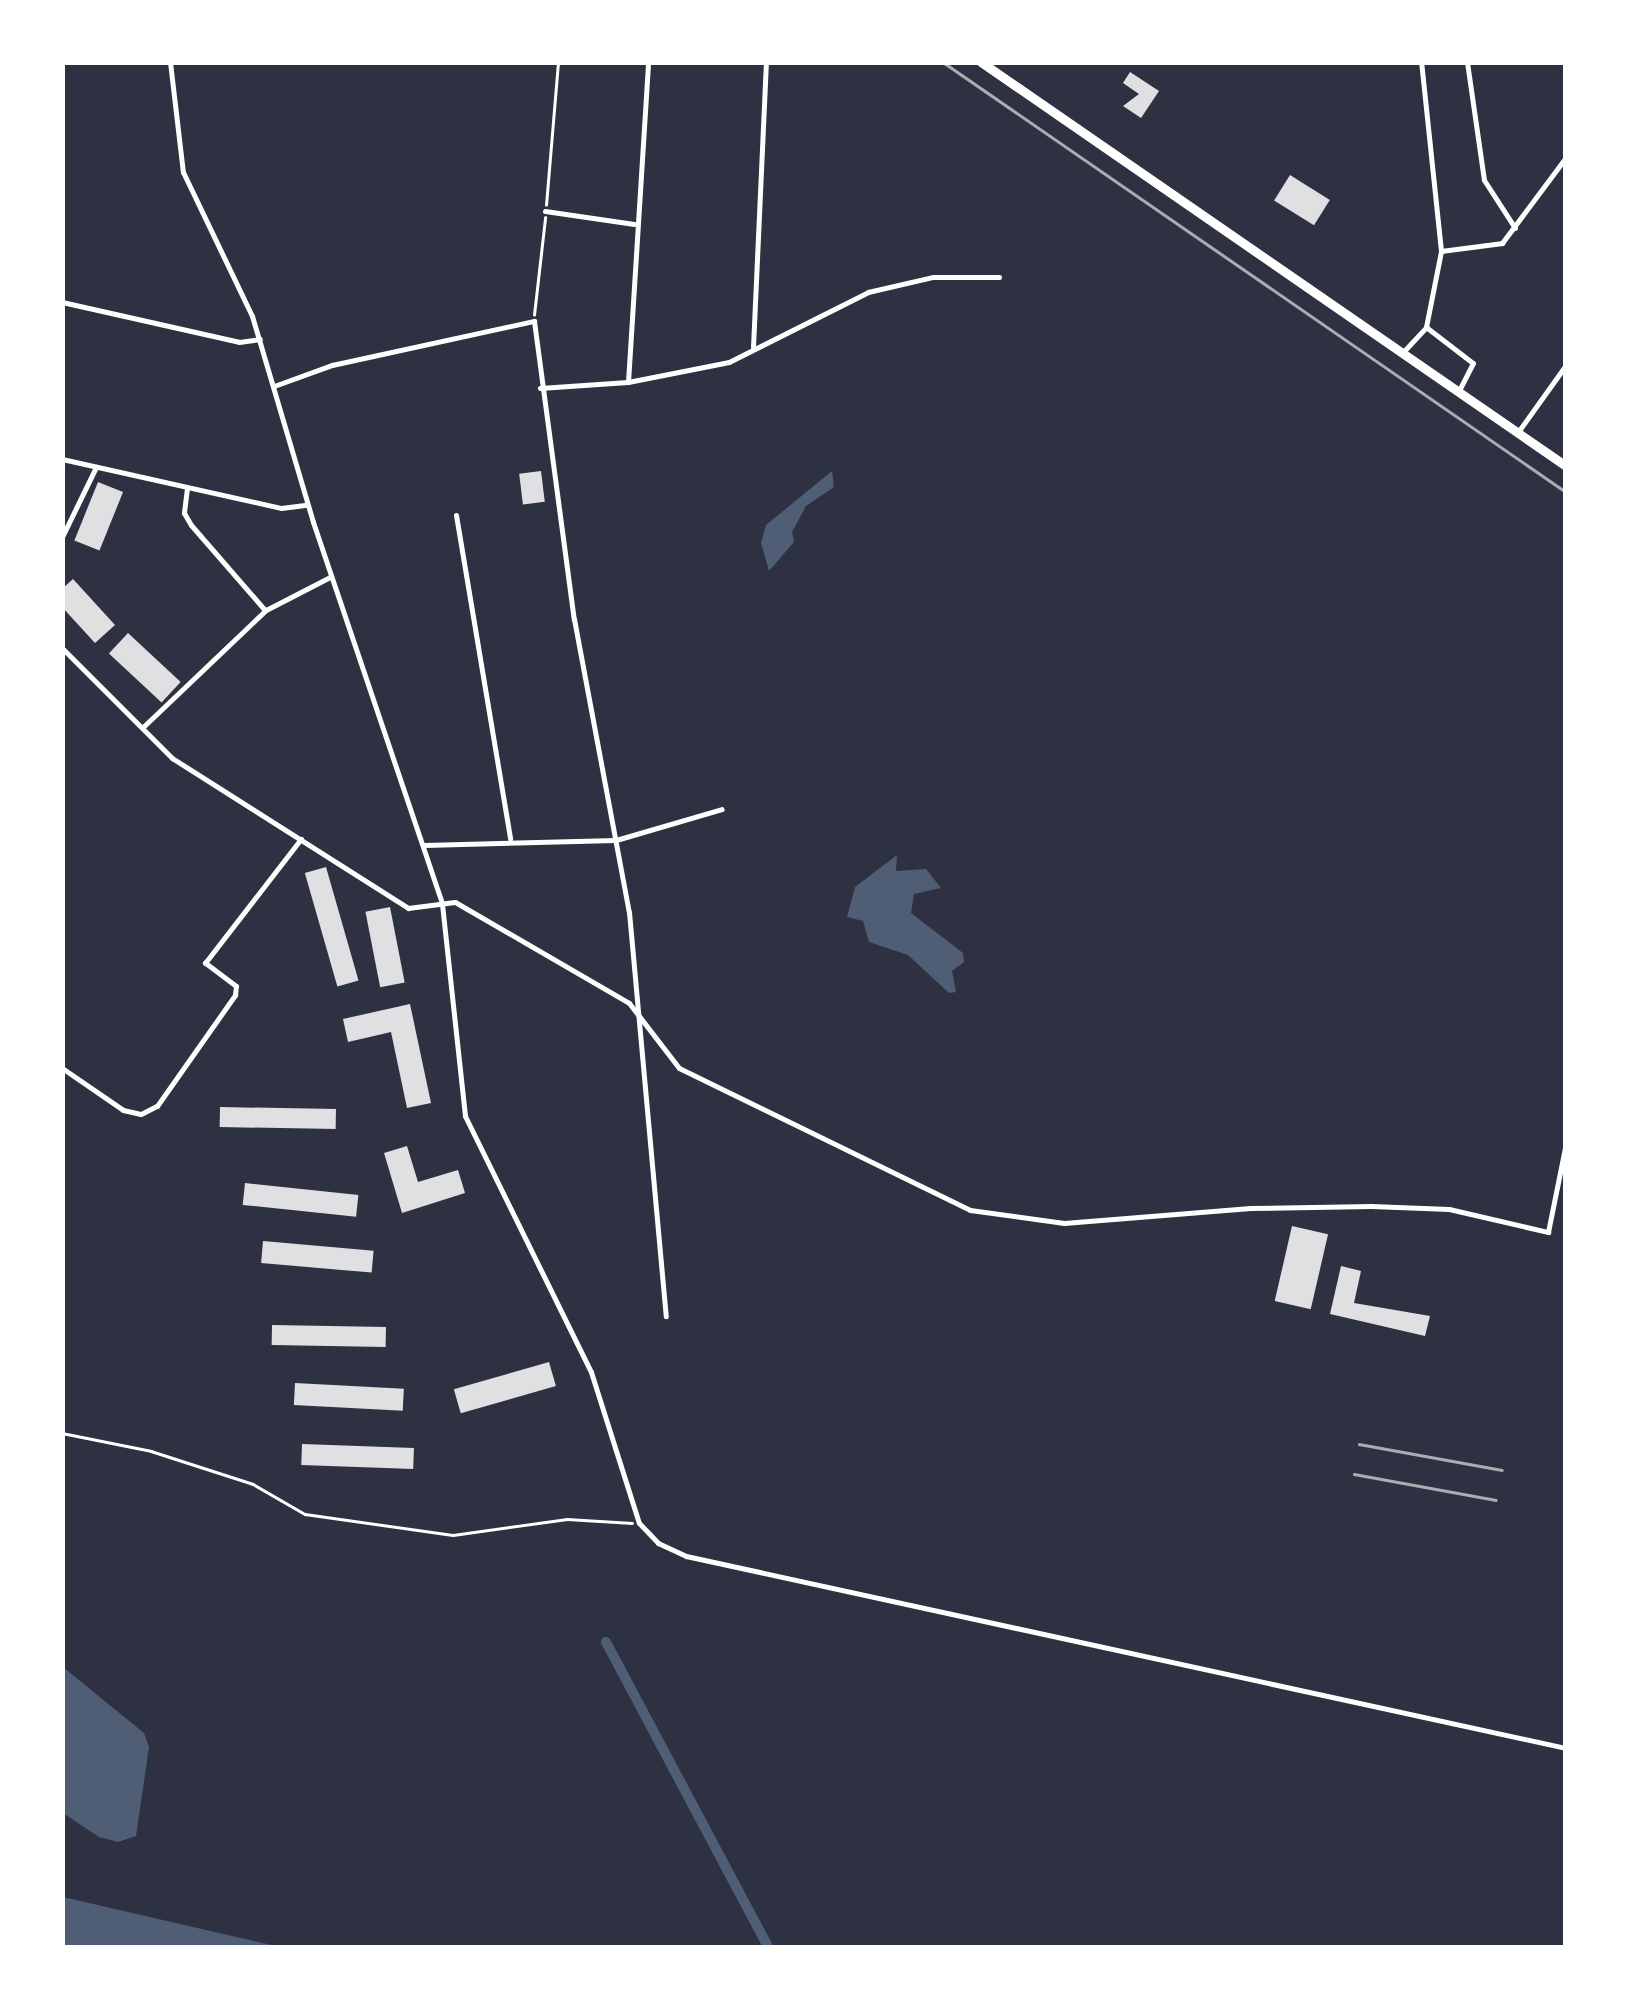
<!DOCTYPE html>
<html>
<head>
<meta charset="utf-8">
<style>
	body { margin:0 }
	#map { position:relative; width:1628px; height:2010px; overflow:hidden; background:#2d3142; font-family:"Source Serif 4",serif }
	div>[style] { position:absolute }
	.water>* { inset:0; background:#4f5d75 }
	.canal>* { height:10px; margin:-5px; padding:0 5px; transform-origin:5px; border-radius:5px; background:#4f5d75 }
	.building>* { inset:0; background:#e0e0e3; transform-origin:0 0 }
	.path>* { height:2.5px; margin:-1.25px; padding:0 1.25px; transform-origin:1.25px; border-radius:1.25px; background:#fff }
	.minor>* { height:5px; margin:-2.5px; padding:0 2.5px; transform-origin:2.5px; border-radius:2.5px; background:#fff }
	.primary>* { height:9px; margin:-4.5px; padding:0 4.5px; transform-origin:4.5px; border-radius:4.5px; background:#fff }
	.tram>* { height:2.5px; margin:-1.25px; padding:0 1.25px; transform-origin:1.25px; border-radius:1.25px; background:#abadb3 }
	.rail>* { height:2.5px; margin:-1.25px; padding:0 1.25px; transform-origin:1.25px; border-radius:1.25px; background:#abadb3 }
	span { translate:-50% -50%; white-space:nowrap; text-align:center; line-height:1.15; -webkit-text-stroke:10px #fff; paint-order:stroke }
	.frame { position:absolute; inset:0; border:65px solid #fff; pointer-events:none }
</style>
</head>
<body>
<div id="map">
	<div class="water">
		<i style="clip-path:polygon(832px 471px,834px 487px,806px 506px,792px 532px,794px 542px,769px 571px,761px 543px,766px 525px)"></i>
		<i style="clip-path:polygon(897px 855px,896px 871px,926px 869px,941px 888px,914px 894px,911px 913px,963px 953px,964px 962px,952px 971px,956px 992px,949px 993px,908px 955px,869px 942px,863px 921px,847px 917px,855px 887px)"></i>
		<i style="clip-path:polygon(63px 1667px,144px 1733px,149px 1747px,136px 1836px,118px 1842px,99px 1837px,63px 1813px)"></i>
		<i style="clip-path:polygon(63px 1897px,276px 1946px,282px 1947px,63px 1947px)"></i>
	</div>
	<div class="canal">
		<i style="left:606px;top:1642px;width:347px;rotate:62deg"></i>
	</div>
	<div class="building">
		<i style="clip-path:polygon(1130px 72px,1159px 91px,1141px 118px,1123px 106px,1139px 94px,1123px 83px)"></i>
		<i style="left:1290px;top:175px;width:47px;height:30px;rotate:32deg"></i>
		<i style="left:541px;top:471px;width:31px;height:22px;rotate:83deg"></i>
		<i style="left:98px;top:482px;width:27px;height:63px;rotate:22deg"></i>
		<i style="clip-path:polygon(73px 579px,115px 625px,95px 643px,62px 607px,62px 589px)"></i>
		<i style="left:128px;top:633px;width:72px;height:28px;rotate:43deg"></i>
		<i style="left:326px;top:867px;width:118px;height:22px;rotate:74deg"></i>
		<i style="left:390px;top:907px;width:77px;height:25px;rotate:79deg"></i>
		<i style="clip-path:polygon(410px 1004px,431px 1103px,407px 1108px,391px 1032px,348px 1042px,343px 1019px)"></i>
		<i style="left:220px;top:1107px;width:116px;height:20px;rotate:1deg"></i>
		<i style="clip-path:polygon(407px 1146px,418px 1182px,458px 1170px,465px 1193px,402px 1213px,384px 1153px)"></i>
		<i style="left:245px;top:1183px;width:114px;height:22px;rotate:6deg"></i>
		<i style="left:1292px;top:1226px;width:37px;height:77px;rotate:13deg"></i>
		<i style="left:263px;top:1241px;width:111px;height:22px;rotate:5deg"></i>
		<i style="clip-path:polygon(1341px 1266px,1361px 1271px,1354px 1303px,1430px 1316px,1425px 1336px,1330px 1314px)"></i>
		<i style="left:272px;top:1325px;width:114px;height:20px;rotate:1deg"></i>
		<i style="left:549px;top:1362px;width:25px;height:99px;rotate:74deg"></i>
		<i style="left:295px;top:1383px;width:109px;height:22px;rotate:3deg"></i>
		<i style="left:302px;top:1444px;width:112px;height:21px;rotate:2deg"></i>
	</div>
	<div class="path">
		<i style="left:546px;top:205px;width:144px;rotate:-85.2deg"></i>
		<i style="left:534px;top:315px;width:98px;rotate:-83.5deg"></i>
		<i style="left:62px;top:1433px;width:91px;rotate:11.4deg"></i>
		<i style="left:151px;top:1451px;width:107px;rotate:17.9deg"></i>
		<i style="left:253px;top:1484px;width:60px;rotate:30deg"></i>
		<i style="left:305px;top:1514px;width:149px;rotate:8.1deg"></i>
		<i style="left:453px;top:1535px;width:115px;rotate:-8deg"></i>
		<i style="left:567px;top:1519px;width:65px;rotate:3.5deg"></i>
	</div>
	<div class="minor">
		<i style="left:170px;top:62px;width:111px;rotate:83.3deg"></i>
		<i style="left:183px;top:172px;width:160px;rotate:64.4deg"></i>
		<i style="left:252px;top:316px;width:215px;rotate:73.5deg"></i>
		<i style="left:313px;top:522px;width:403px;rotate:71.3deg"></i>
		<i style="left:442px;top:904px;width:213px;rotate:83.8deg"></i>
		<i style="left:465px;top:1116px;width:285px;rotate:63.8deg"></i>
		<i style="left:591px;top:1372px;width:158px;rotate:72.4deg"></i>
		<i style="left:639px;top:1523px;width:28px;rotate:46deg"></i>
		<i style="left:658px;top:1543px;width:31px;rotate:25deg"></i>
		<i style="left:686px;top:1556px;width:901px;rotate:12.31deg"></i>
		<i style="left:1467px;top:62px;width:119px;rotate:81.8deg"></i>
		<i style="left:1484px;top:180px;width:57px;rotate:57.1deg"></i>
		<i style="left:545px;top:211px;width:90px;rotate:8.3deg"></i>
		<i style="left:1441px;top:251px;width:62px;rotate:-7.5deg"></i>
		<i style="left:1502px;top:243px;width:107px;rotate:-53.3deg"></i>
		<i style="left:62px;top:302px;width:181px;rotate:12.7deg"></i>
		<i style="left:239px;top:342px;width:21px;rotate:-8deg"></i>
		<i style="left:1426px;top:327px;width:59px;rotate:37.5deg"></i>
		<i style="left:1473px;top:363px;width:30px;rotate:117deg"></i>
		<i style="left:753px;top:347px;width:285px;rotate:-87.4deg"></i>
		<i style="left:1404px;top:351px;width:33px;rotate:-47deg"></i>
		<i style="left:1426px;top:327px;width:77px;rotate:-78.8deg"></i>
		<i style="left:1441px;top:251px;width:190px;rotate:-96deg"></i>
		<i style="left:628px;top:382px;width:321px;rotate:-86.4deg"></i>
		<i style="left:274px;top:386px;width:62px;rotate:-19.9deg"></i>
		<i style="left:332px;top:365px;width:207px;rotate:-12.3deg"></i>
		<i style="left:534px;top:321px;width:301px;rotate:82.4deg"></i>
		<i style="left:574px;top:619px;width:298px;rotate:79.4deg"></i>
		<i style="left:629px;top:912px;width:406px;rotate:84.8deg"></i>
		<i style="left:540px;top:388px;width:88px;rotate:-3.9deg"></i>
		<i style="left:628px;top:382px;width:103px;rotate:-11.2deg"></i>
		<i style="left:729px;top:362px;width:156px;rotate:-26.7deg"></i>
		<i style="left:868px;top:292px;width:67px;rotate:-13deg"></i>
		<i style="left:933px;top:277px;width:66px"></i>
		<i style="left:1518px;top:432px;width:82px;rotate:-54.4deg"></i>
		<i style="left:62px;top:459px;width:224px;rotate:12.6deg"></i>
		<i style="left:281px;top:508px;width:26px;rotate:-7deg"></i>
		<i style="left:187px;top:488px;width:25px;rotate:97deg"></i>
		<i style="left:184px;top:513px;width:14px;rotate:60deg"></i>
		<i style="left:191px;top:525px;width:113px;rotate:49deg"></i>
		<i style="left:456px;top:515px;width:328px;rotate:80.5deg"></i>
		<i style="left:62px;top:537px;width:78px;rotate:-64.1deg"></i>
		<i style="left:62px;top:648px;width:156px;rotate:45deg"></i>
		<i style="left:172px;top:758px;width:280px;rotate:32.4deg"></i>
		<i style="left:408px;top:908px;width:47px;rotate:-7.3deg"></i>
		<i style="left:455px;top:902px;width:201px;rotate:30.1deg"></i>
		<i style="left:629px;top:1003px;width:82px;rotate:52.4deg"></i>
		<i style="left:679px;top:1068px;width:324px;rotate:26deg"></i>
		<i style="left:970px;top:1210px;width:95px;rotate:7.9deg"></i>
		<i style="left:1064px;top:1223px;width:187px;rotate:-4.6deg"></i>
		<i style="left:1250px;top:1208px;width:121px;rotate:-0.9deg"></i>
		<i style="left:1371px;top:1206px;width:78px;rotate:2.2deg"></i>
		<i style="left:1449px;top:1209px;width:102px;rotate:13.1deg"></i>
		<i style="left:1548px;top:1232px;width:86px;rotate:-78.6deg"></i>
		<i style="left:143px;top:727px;width:170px;rotate:-43.6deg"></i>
		<i style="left:266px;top:610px;width:72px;rotate:-27.3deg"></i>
		<i style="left:424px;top:845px;width:192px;rotate:-1.5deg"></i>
		<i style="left:616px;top:840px;width:110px;rotate:-16.3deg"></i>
		<i style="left:62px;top:1068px;width:74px;rotate:34.5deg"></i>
		<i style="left:123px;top:1110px;width:18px;rotate:13deg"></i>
		<i style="left:141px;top:1114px;width:18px;rotate:-27deg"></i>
		<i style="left:157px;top:1106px;width:136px;rotate:-54.9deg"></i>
		<i style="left:235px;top:995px;width:9px;rotate:-84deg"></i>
		<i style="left:236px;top:986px;width:39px;rotate:-143deg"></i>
		<i style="left:205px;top:963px;width:157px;rotate:-52.3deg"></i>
	</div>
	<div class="primary">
		<i style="left:981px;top:62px;width:711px;rotate:34.63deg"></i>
	</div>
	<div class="tram">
		<i style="left:943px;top:62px;width:757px;rotate:34.61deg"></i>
	</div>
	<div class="rail">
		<i style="left:1359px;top:1444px;width:145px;rotate:10.3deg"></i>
		<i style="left:1354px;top:1474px;width:144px;rotate:10.4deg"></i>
	</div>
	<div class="frame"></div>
</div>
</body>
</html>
